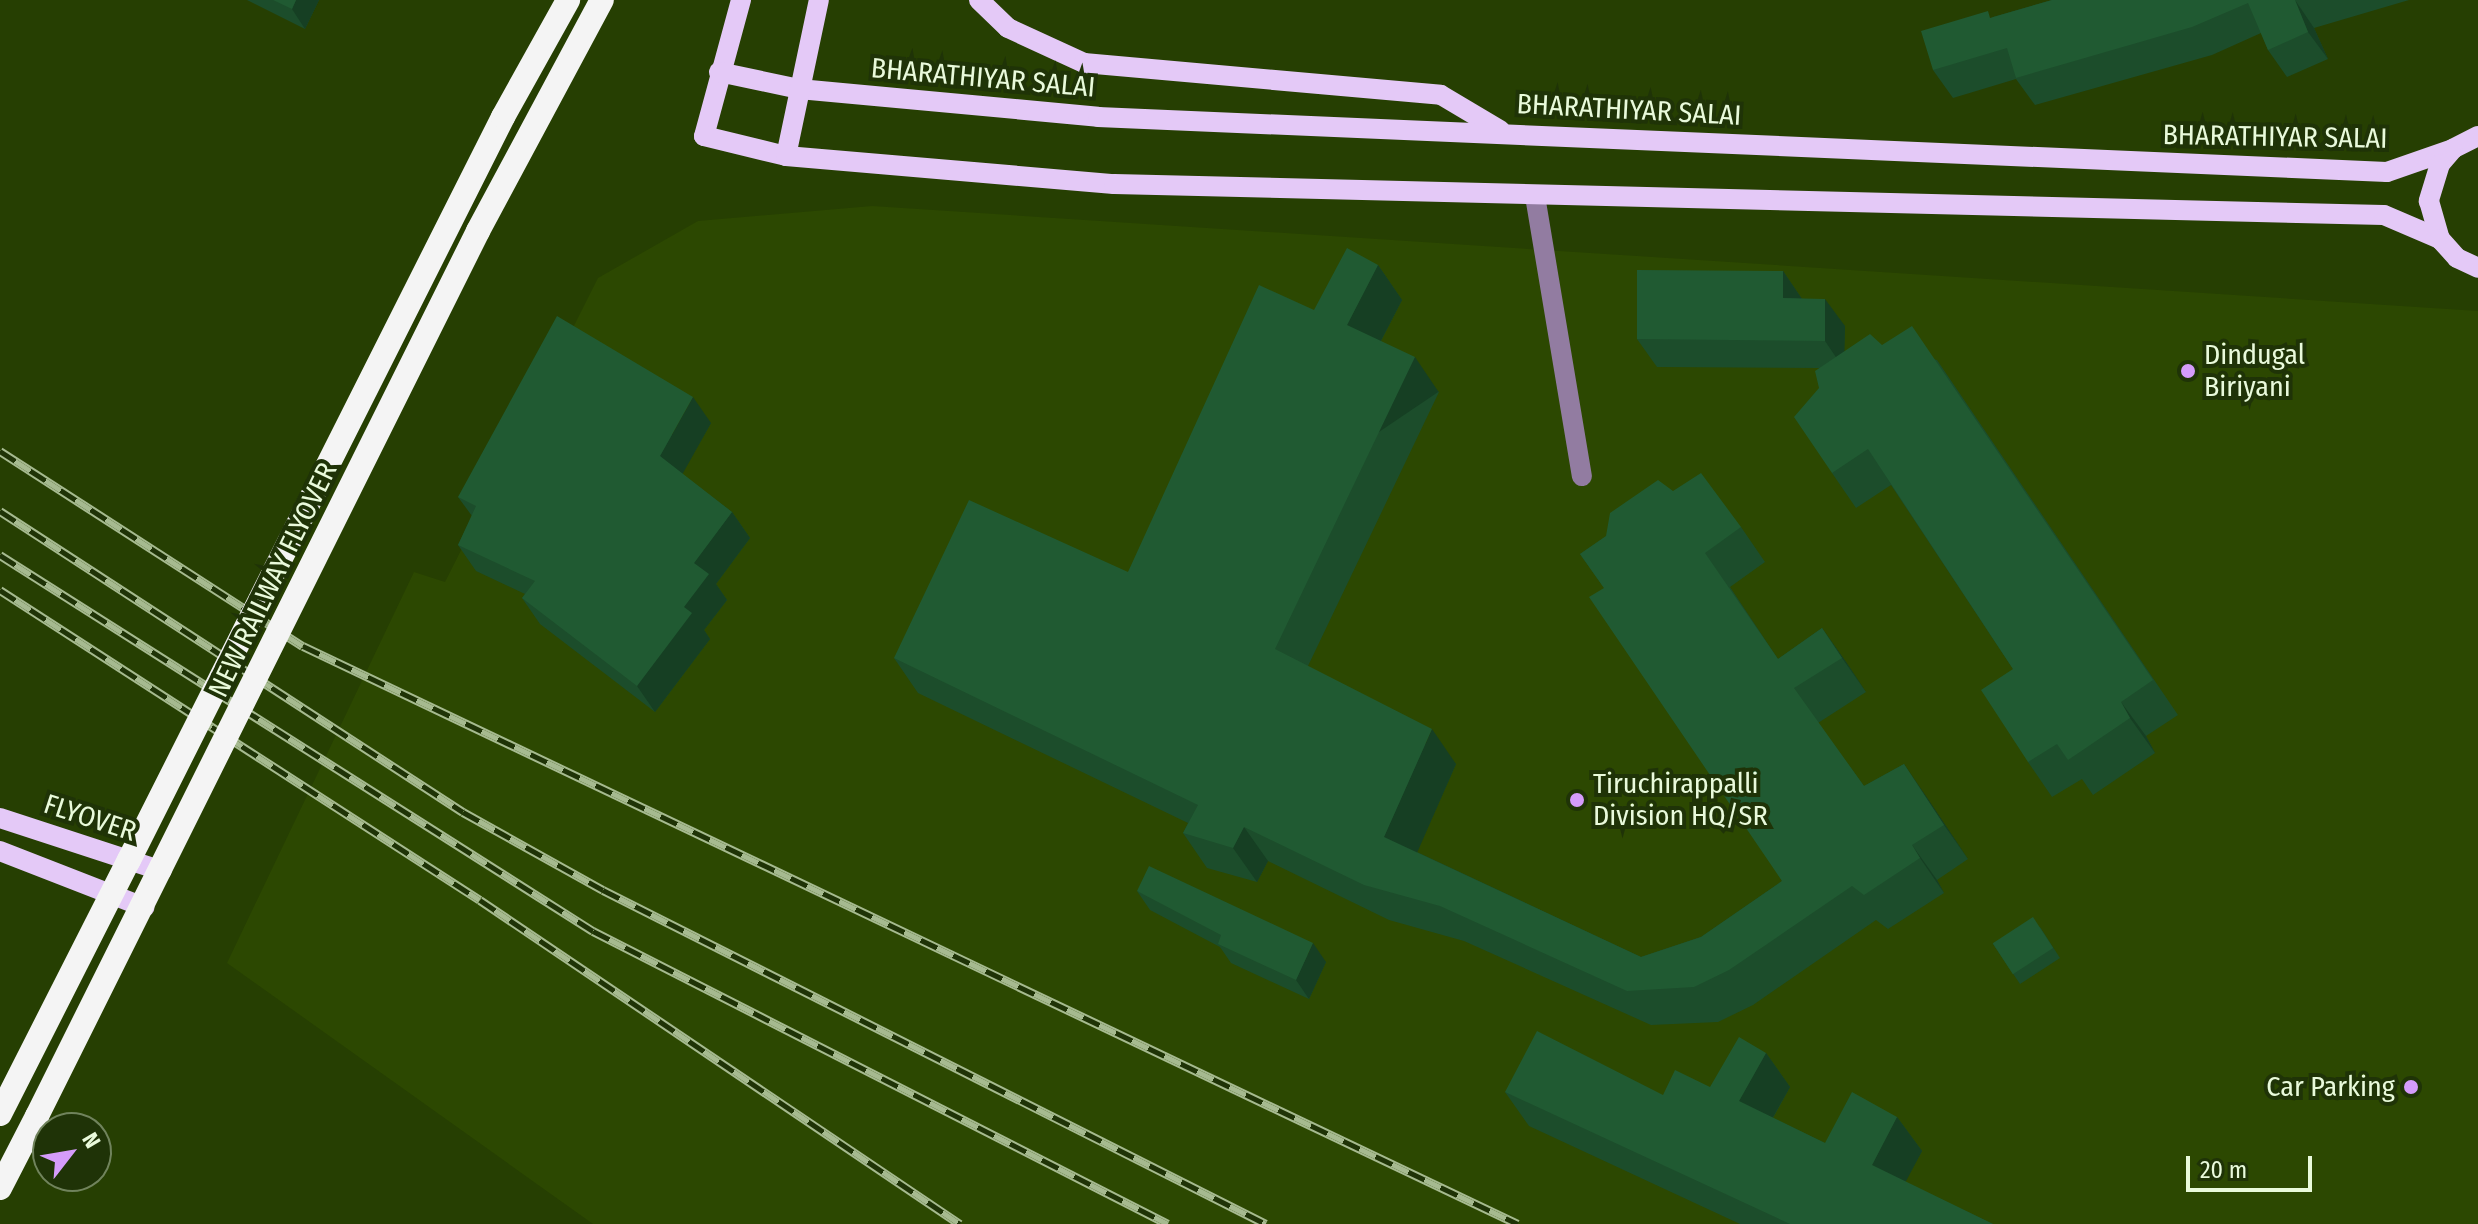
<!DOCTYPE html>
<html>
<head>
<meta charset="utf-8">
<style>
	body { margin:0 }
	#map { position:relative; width:2478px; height:1224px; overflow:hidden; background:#263f02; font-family:"Fira Sans Condensed",sans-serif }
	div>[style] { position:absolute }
	.built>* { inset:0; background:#2c4801 }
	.minor>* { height:20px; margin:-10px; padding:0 10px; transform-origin:10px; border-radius:10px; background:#927ca1 }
	.major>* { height:20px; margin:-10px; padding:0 10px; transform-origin:10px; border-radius:10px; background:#e4c9f7 }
	.highway>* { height:24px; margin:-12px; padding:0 12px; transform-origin:12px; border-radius:12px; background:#f4f4f4 }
	.rail>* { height:9px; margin-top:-4.5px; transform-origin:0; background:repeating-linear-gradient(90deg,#1f3307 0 18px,#a6ba90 0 36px); box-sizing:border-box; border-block:2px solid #a6ba90 }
	.highway-bridge>* { height:24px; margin:-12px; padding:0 12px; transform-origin:12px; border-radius:12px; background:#f4f4f4 }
	.wall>* { inset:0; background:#1c4d2b }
	.shaded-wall>* { inset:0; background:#163f23; transform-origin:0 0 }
	.building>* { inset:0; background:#205a32; transform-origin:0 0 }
	.dots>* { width:22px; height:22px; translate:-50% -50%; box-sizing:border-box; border:4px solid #1f3307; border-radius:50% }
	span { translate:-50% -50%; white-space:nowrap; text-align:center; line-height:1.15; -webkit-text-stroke:8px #1f3307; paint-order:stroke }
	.street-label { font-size:28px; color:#e9fadb }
	.poi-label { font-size:28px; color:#e9fadb }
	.left { translate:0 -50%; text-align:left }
	.right { translate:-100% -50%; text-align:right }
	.north { position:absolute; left:32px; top:1112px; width:80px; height:80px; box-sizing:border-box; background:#1f3307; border:2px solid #70835c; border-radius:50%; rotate:59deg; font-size:22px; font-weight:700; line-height:32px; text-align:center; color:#e9fadb }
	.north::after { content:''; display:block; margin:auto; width:28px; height:36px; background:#d59cfb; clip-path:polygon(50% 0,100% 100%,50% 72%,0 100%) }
	.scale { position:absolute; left:2186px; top:1156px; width:126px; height:36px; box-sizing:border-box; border:4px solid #e9fadb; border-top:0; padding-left:10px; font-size:24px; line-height:28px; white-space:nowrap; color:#e9fadb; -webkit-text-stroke:6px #1f3307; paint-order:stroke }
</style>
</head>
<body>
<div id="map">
	<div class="built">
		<i style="clip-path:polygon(872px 206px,2478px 311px,2478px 1224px,593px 1224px,227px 963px,414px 572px,445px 582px,598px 278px,698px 221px)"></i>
	</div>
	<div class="minor">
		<i style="left:1535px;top:196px;width:284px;rotate:80.5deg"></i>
	</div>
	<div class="major">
		<i style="left:741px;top:0;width:141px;rotate:105.2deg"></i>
		<i style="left:704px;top:136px;width:84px;rotate:13.7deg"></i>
		<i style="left:786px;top:156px;width:329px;rotate:4.9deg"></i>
		<i style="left:1114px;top:184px;width:1270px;rotate:1.4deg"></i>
		<i style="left:2384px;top:215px;width:61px;rotate:23.2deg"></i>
		<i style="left:979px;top:0;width:40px;rotate:44deg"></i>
		<i style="left:1008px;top:28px;width:84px;rotate:24.7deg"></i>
		<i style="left:1084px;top:63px;width:358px;rotate:5.1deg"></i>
		<i style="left:1441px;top:95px;width:69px;rotate:30.7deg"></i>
		<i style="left:719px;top:72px;width:82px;rotate:12deg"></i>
		<i style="left:799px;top:89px;width:300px;rotate:5.3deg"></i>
		<i style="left:1098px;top:117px;width:1290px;rotate:2.44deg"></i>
		<i style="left:2387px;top:172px;width:70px;rotate:-19.2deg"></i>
		<i style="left:2478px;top:136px;width:28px;rotate:153deg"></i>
		<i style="left:2453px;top:149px;width:20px;rotate:131deg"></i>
		<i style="left:2440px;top:164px;width:39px;rotate:107deg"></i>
		<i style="left:2429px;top:201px;width:40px;rotate:74deg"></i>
		<i style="left:2440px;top:239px;width:25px;rotate:48deg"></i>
		<i style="left:2457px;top:258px;width:23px;rotate:25deg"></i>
		<i style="left:786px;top:156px;width:159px;rotate:-78.1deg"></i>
		<i style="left:0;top:818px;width:170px;rotate:18.1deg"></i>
		<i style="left:0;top:851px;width:155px;rotate:21.3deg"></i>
	</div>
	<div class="highway">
		<i style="left:0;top:1114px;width:285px;rotate:-63.1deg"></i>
		<i style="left:0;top:1188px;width:81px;rotate:-62.8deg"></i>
	</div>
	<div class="rail">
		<i style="left:0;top:451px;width:360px;rotate:32.8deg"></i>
		<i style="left:303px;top:646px;width:1345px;rotate:25.44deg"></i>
		<i style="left:0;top:511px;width:552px;rotate:33.03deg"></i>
		<i style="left:463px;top:812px;width:160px;rotate:29.1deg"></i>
		<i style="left:603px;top:890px;width:742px;rotate:26.74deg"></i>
		<i style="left:0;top:555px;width:702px;rotate:32.38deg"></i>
		<i style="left:593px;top:931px;width:645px;rotate:27deg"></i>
		<i style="left:0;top:590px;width:571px;rotate:32.86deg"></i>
		<i style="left:480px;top:900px;width:579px;rotate:34.02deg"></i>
	</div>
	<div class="highway-bridge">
		<i style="left:129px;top:860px;width:832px;rotate:-63.28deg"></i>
		<i style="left:503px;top:117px;width:134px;rotate:-60.9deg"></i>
		<i style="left:37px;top:1116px;width:989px;rotate:-63.51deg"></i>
		<i style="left:478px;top:231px;width:262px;rotate:-61.8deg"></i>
	</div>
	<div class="wall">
		<i style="clip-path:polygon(247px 0,319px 0,305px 29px)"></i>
		<i style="clip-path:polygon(2052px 0,2409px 0,2314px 28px,2328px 59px,2287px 77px,2268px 50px,2261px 33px,2212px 55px,2035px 105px,2016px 79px,1953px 98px,1933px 70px,1993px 17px)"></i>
		<i style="clip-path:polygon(1378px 265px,1402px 300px,1381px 341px,1439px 392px,1308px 666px,1456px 764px,1417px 852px,1641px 957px,1701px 937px,1782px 881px,1604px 588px,1580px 554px,1673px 491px,1741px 527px,1765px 562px,1730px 587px,1778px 659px,1822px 628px,1846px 662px,1866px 692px,1818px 723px,1864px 786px,1904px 764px,1968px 859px,1937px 880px,1944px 893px,1888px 929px,1876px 920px,1753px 1005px,1718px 1022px,1651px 1025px,1464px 941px,1389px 920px,1268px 861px,1257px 882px,1207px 868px,1183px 833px,1188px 823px,918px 693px,894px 658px,1128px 572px,1314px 310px)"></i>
		<i style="clip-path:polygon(1783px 271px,1802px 299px,1845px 326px,1844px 352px,1882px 345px,1937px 360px,2178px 715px,2146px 736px,2155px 753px,2093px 795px,2082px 779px,2052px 797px,2028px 762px,2013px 669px,1891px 485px,1856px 508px,1832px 473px,1819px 388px,1819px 368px,1657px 367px,1637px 339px)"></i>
		<i style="clip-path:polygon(711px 423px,682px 474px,732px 512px,750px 538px,716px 584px,727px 600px,704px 630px,710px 639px,655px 712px,540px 624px,522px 598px,525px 594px,476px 571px,458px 545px,472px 516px,458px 497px)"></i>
		<i style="clip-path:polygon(1137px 891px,1326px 962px,1309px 999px,1231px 963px,1220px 947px,1150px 910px)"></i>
		<i style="clip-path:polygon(2040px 927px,2060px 958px,2020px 984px,1993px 944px)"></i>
		<i style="clip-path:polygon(1766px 1053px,1790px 1087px,1773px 1118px,1825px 1143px,1897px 1117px,1922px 1151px,1905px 1182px,1993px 1224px,1740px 1224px,1529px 1126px,1505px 1092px,1663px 1095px,1710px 1087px)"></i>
	</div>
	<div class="shaded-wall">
		<i style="clip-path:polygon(296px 0,319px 0,305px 29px,292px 9px)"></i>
		<i style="clip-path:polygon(2295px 0,2314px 28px,2328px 59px,2308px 32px)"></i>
		<i style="clip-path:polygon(1378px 265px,1402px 300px,1371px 360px,1347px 325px)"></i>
		<i style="clip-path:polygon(1783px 271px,1802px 299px,1783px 298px)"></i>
		<i style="clip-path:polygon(1825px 299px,1845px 326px,1844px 369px,1825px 341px)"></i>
		<i style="left:1415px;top:357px;width:42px;height:324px;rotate:56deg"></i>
		<i style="clip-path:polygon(693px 397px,711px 423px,678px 482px,660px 456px)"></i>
		<i style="clip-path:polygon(732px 512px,750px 538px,716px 584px,727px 600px,704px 630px,710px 639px,655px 712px,637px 686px,684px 607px,694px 563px)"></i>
		<i style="clip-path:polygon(1822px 628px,1846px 662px,1866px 692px,1842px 658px)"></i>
		<i style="clip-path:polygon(2121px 702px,2146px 736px,2155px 753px,2130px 718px)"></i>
		<i style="clip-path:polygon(1432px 729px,1456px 764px,1409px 871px,1384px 837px)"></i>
		<i style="clip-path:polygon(1904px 764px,1928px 799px,1968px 859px,1944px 825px)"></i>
		<i style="clip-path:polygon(1244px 827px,1268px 861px,1257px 882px,1233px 848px)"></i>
		<i style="clip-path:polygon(1912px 845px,1937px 880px,1944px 893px,1920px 858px)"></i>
		<i style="clip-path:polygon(1313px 943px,1326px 962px,1309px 999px,1296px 980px)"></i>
		<i style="clip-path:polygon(1766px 1053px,1790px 1087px,1763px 1135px,1739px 1101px)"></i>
		<i style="clip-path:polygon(1897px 1117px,1922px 1151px,1896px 1200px,1872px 1165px)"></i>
	</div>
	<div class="building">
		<i style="clip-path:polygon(273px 0,296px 0,292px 9px)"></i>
		<i style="clip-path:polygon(2052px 0,2296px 0,2295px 0,2308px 32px,2268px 50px,2248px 3px,2192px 27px,2016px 78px,2007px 48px,1933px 70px,1921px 31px,1988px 11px,1990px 18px)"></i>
		<i style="clip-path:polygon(1347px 248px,1378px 265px,1347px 325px,1415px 357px,1275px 649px,1432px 729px,1384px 837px,1641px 957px,1701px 937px,1782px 881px,1589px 597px,1604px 588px,1580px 554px,1606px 536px,1610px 513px,1658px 480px,1673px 491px,1701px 473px,1741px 527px,1705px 553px,1778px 659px,1822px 628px,1842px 658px,1794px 688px,1864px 786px,1904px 764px,1944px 825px,1912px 845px,1920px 858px,1864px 895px,1852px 886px,1729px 970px,1694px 987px,1627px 991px,1440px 906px,1364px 885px,1244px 827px,1233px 848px,1183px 833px,1198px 805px,894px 658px,969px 500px,1128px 572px,1259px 285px,1314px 310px)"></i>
		<i style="clip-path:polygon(1637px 270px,1783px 271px,1783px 298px,1825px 299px,1825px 341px,1637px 339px)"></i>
		<i style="clip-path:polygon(557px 316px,693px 397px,660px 456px,732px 512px,694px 563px,709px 574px,684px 607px,692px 613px,637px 686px,522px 598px,535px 581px,458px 545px,476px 506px,458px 497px)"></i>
		<i style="clip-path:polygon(1912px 326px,2153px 680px,2121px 702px,2130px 718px,2068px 760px,2057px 744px,2028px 762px,1981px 690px,2013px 669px,1868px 449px,1832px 473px,1794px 417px,1819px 388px,1815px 371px,1870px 334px,1882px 345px)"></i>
		<i style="clip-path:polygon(1149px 866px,1313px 943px,1296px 980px,1218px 944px,1221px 935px,1137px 891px)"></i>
		<i style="left:2033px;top:917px;width:37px;height:48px;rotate:57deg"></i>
		<i style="clip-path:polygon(1537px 1031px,1663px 1095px,1675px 1070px,1710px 1087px,1739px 1037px,1766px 1053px,1739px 1101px,1825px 1143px,1852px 1092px,1897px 1117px,1872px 1165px,1993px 1224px,1790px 1224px,1505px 1092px)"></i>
	</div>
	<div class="dots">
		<i style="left:2188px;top:371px;background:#d59cfb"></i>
		<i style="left:1577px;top:800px;background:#d59cfb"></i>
		<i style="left:2411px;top:1087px;background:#d59cfb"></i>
	</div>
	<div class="street-label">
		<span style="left:983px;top:78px;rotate:5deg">BHARATHIYAR SALAI</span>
		<span style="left:1629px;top:110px;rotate:3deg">BHARATHIYAR SALAI</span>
		<span style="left:2275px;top:137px;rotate:1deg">BHARATHIYAR SALAI</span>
		<span style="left:273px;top:580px;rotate:-64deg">NEW RAILWAY FLYOVER</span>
		<span style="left:90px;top:818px;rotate:18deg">FLYOVER</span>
	</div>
	<div class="poi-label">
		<span class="left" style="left:2204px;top:371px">Dindugal<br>Biriyani</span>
		<span class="left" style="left:1593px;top:800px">Tiruchirappalli<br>Division HQ/SR</span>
		<span class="right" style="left:2395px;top:1087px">Car Parking</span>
	</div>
	<div class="north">N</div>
	<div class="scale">20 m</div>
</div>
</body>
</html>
